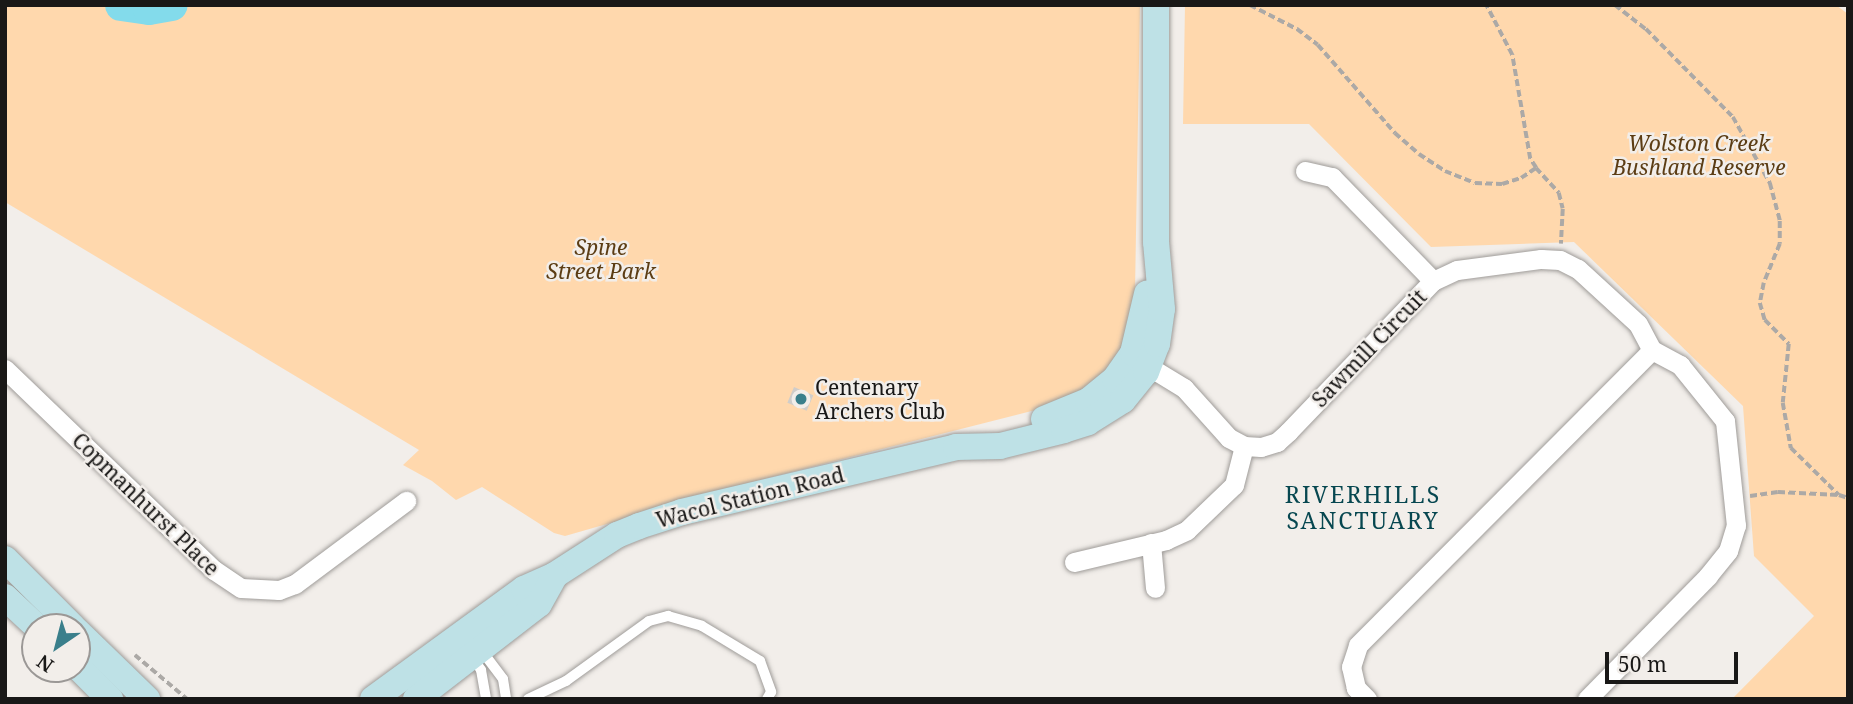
<!DOCTYPE html>
<html>
<head>
<meta charset="utf-8">
<style>
	body { margin:0 }
	#map { position:relative; width:1853px; height:704px; overflow:hidden; background:#f2eeea; font-family:"Noto Serif",serif }
	div>[style] { position:absolute }
	.green>* { inset:0; background:#ffd8ad }
	.river>* { height:32px; margin:-16px; padding:0 16px; transform-origin:16px; border-radius:16px; background:#83dbeb }
	.building>* { inset:0; background:#d0cdca; transform-origin:0 0 }
	.path>* { height:3.5px; margin-top:-1.75px; transform-origin:0; background:repeating-linear-gradient(90deg,#aca9a6 0 7px,transparent 0 10.5px) }
	.roads { filter:drop-shadow(0 0 2px #9f9c99) drop-shadow(0 0 2px #9f9c99) }
	.service>* { height:10px; margin:-5px; padding:0 5px; transform-origin:5px; border-radius:5px; background:#fff }
	.minor>* { height:19px; margin:-9.5px; padding:0 9.5px; transform-origin:9.5px; border-radius:9.5px; background:#fff }
	.secondary>* { height:26px; margin:-13px; padding:0 13px; transform-origin:13px; border-radius:13px; background:#bee1e6 }
	.dots>* { width:19px; height:19px; translate:-50% -50%; box-sizing:border-box; border:4px solid #f2eeea; border-radius:50% }
	span { translate:-50% -50%; white-space:nowrap; text-align:center; line-height:1.15; -webkit-text-stroke:5px #f2eeea; paint-order:stroke }
	.park-label { font-size:21px; color:#5c3d14; font-style:italic }
	.street-label { font-size:21px; color:#191817 }
	.poi-label { font-size:21px; color:#191817 }
	.left { translate:0 -50%; text-align:left }
	.neighbourhood-label { font-size:23px; color:#074750; letter-spacing:2px }
	.frame { position:absolute; inset:0; border:7px solid #191817; pointer-events:none }
	.north { position:absolute; left:21px; top:613px; width:70px; height:70px; box-sizing:border-box; background:#f2eeea; border:2px solid #9b9896; border-radius:50%; rotate:215deg; font-size:19px; font-weight:700; line-height:28px; text-align:center; color:#191817 }
	.north::after { content:''; display:block; margin:auto; width:24px; height:32px; background:#3a7f8b; clip-path:polygon(50% 0,100% 100%,50% 72%,0 100%) }
	.scale { position:absolute; left:1605px; top:652px; width:133px; height:32px; box-sizing:border-box; border:4px solid #191817; border-top:0; padding-left:9px; font-size:21px; line-height:24px; white-space:nowrap; color:#191817; -webkit-text-stroke:5px #f2eeea; paint-order:stroke }
</style>
</head>
<body>
<div id="map">
	<div class="green">
		<i style="clip-path:polygon(5px 5px,1140px 5px,1135px 291px,1131px 335px,1104px 380px,1059px 404px,764px 479px,565px 536px,554px 533px,482px 487px,456px 500px,432px 481px,403px 465px,419px 450px,5px 202px)"></i>
		<i style="clip-path:polygon(1185px 5px,1836px 5px,1848px 14px,1848px 699px,1732px 699px,1814px 616px,1754px 556px,1743px 406px,1574px 242px,1431px 247px,1309px 124px,1183px 124px)"></i>
	</div>
	<div class="river">
		<i style="left:121px;top:5px;width:28px;rotate:8deg"></i>
		<i style="left:149px;top:9px;width:23px;rotate:-10deg"></i>
	</div>
	<div class="building">
		<i style="left:794px;top:387px;width:21px;height:17px;rotate:23deg"></i>
	</div>
	<div class="path">
		<i style="left:1250px;top:5px;width:53px;rotate:27.1deg"></i>
		<i style="left:1297px;top:29px;width:26px;rotate:37deg"></i>
		<i style="left:1318px;top:45px;width:117px;rotate:48.8deg"></i>
		<i style="left:1395px;top:133px;width:32px;rotate:41deg"></i>
		<i style="left:1419px;top:154px;width:31px;rotate:33deg"></i>
		<i style="left:1445px;top:171px;width:32px;rotate:22deg"></i>
		<i style="left:1475px;top:183px;width:27px;rotate:2deg"></i>
		<i style="left:1502px;top:184px;width:20px;rotate:-18deg"></i>
		<i style="left:1521px;top:178px;width:18px;rotate:-34deg"></i>
		<i style="left:1536px;top:168px;width:11px;rotate:-124deg"></i>
		<i style="left:1530px;top:159px;width:106px;rotate:-99.8deg"></i>
		<i style="left:1512px;top:55px;width:56px;rotate:-117.5deg"></i>
		<i style="left:1615px;top:5px;width:39px;rotate:38deg"></i>
		<i style="left:1646px;top:29px;width:124px;rotate:45.3deg"></i>
		<i style="left:1733px;top:117px;width:76px;rotate:60.7deg"></i>
		<i style="left:1770px;top:183px;width:39px;rotate:75deg"></i>
		<i style="left:1780px;top:221px;width:23px;rotate:90deg"></i>
		<i style="left:1780px;top:244px;width:42px;rotate:112.3deg"></i>
		<i style="left:1764px;top:283px;width:20px;rotate:101deg"></i>
		<i style="left:1760px;top:303px;width:18px;rotate:74deg"></i>
		<i style="left:1765px;top:320px;width:34px;rotate:45deg"></i>
		<i style="left:1789px;top:344px;width:59px;rotate:95.8deg"></i>
		<i style="left:1783px;top:403px;width:46px;rotate:79.9deg"></i>
		<i style="left:1791px;top:448px;width:67px;rotate:44.4deg"></i>
		<i style="left:1839px;top:495px;width:9px;rotate:18deg"></i>
		<i style="left:1536px;top:168px;width:34px;rotate:47deg"></i>
		<i style="left:1559px;top:193px;width:16px;rotate:76deg"></i>
		<i style="left:1563px;top:209px;width:35px;rotate:93deg"></i>
		<i style="left:1750px;top:496px;width:28px;rotate:-8deg"></i>
		<i style="left:1778px;top:492px;width:61px;rotate:2.8deg"></i>
		<i style="left:135px;top:655px;width:68px;rotate:40.2deg"></i>
	</div>
	<div class="roads">
		<div class="service">
			<i style="left:482px;top:651px;width:35px;rotate:53deg"></i>
			<i style="left:503px;top:679px;width:20px;rotate:81deg"></i>
			<i style="left:472px;top:657px;width:16px;rotate:55deg"></i>
			<i style="left:481px;top:670px;width:29px;rotate:80deg"></i>
			<i style="left:528px;top:699px;width:42px;rotate:-25.3deg"></i>
			<i style="left:566px;top:681px;width:102px;rotate:-35.9deg"></i>
			<i style="left:649px;top:621px;width:20px;rotate:-15deg"></i>
			<i style="left:668px;top:616px;width:35px;rotate:16deg"></i>
			<i style="left:702px;top:626px;width:68px;rotate:31.1deg"></i>
			<i style="left:760px;top:661px;width:33px;rotate:70deg"></i>
			<i style="left:771px;top:692px;width:8px;rotate:120deg"></i>
		</div>
		<div class="minor">
			<i style="left:1305px;top:171px;width:28px;rotate:13deg"></i>
			<i style="left:1332px;top:177px;width:145px;rotate:45.8deg"></i>
			<i style="left:1138px;top:360px;width:54px;rotate:31.3deg"></i>
			<i style="left:1184px;top:388px;width:67px;rotate:48deg"></i>
			<i style="left:1229px;top:438px;width:17px;rotate:28deg"></i>
			<i style="left:1244px;top:446px;width:17px;rotate:3deg"></i>
			<i style="left:1261px;top:447px;width:17px;rotate:-17deg"></i>
			<i style="left:1277px;top:442px;width:15px;rotate:-42deg"></i>
			<i style="left:1288px;top:432px;width:209px;rotate:-46.2deg"></i>
			<i style="left:1433px;top:281px;width:26px;rotate:-25deg"></i>
			<i style="left:1457px;top:270px;width:85px;rotate:-7.5deg"></i>
			<i style="left:1541px;top:259px;width:19px;rotate:3deg"></i>
			<i style="left:1560px;top:260px;width:20px;rotate:27deg"></i>
			<i style="left:1578px;top:269px;width:81px;rotate:42.5deg"></i>
			<i style="left:1638px;top:324px;width:30px;rotate:62deg"></i>
			<i style="left:1652px;top:350px;width:32px;rotate:28deg"></i>
			<i style="left:1680px;top:365px;width:72px;rotate:51.2deg"></i>
			<i style="left:1725px;top:421px;width:105px;rotate:84deg"></i>
			<i style="left:1736px;top:525px;width:27px;rotate:107deg"></i>
			<i style="left:1728px;top:551px;width:32px;rotate:129deg"></i>
			<i style="left:1708px;top:576px;width:173px;rotate:134.5deg"></i>
			<i style="left:5px;top:369px;width:290px;rotate:43.9deg"></i>
			<i style="left:214px;top:570px;width:32px;rotate:34deg"></i>
			<i style="left:241px;top:588px;width:38px;rotate:3deg"></i>
			<i style="left:279px;top:590px;width:17px;rotate:-21deg"></i>
			<i style="left:295px;top:584px;width:139px;rotate:-36.8deg"></i>
			<i style="left:1151px;top:543px;width:45px;rotate:84.9deg"></i>
			<i style="left:1074px;top:562px;width:95px;rotate:-13.4deg"></i>
			<i style="left:1166px;top:540px;width:23px;rotate:-25deg"></i>
			<i style="left:1187px;top:530px;width:65px;rotate:-43.8deg"></i>
			<i style="left:1234px;top:485px;width:40px;rotate:-75.6deg"></i>
			<i style="left:1367px;top:699px;width:16px;rotate:-135deg"></i>
			<i style="left:1356px;top:688px;width:22px;rotate:-103deg"></i>
			<i style="left:1351px;top:667px;width:23px;rotate:-72deg"></i>
			<i style="left:1358px;top:645px;width:416px;rotate:-45.1deg"></i>
		</div>
		<div class="secondary">
			<i style="left:1044px;top:419px;width:48px;rotate:-22.2deg"></i>
			<i style="left:1088px;top:401px;width:35px;rotate:-39deg"></i>
			<i style="left:1115px;top:379px;width:32px;rotate:-55deg"></i>
			<i style="left:1133px;top:353px;width:61px;rotate:-76.7deg"></i>
			<i style="left:5px;top:559px;width:96px;rotate:45deg"></i>
			<i style="left:5px;top:597px;width:44px;rotate:43.2deg"></i>
			<i style="left:77px;top:631px;width:98px;rotate:44.2deg"></i>
			<i style="left:77px;top:666px;width:47px;rotate:45deg"></i>
			<i style="left:373px;top:699px;width:187px;rotate:-36.1deg"></i>
			<i style="left:524px;top:589px;width:34px;rotate:-24deg"></i>
			<i style="left:555px;top:575px;width:74px;rotate:-32.8deg"></i>
			<i style="left:617px;top:535px;width:24px;rotate:-22deg"></i>
			<i style="left:639px;top:526px;width:45px;rotate:-18deg"></i>
			<i style="left:682px;top:512px;width:282px;rotate:-13.3deg"></i>
			<i style="left:956px;top:447px;width:44px;rotate:-1.3deg"></i>
			<i style="left:1000px;top:446px;width:66px;rotate:-14deg"></i>
			<i style="left:1064px;top:430px;width:25px;rotate:-18deg"></i>
			<i style="left:1088px;top:422px;width:41px;rotate:-32.2deg"></i>
			<i style="left:1123px;top:400px;width:36px;rotate:-51deg"></i>
			<i style="left:1146px;top:372px;width:30px;rotate:-69deg"></i>
			<i style="left:1157px;top:344px;width:35px;rotate:-82deg"></i>
			<i style="left:1162px;top:309px;width:67px;rotate:-95.1deg"></i>
			<i style="left:1156px;top:242px;width:237px;rotate:-90deg"></i>
			<i style="left:416px;top:699px;width:155px;rotate:-37.7deg"></i>
			<i style="left:539px;top:604px;width:33px;rotate:-61deg"></i>
		</div>
	</div>
	<div class="dots">
		<i style="left:801px;top:399px;background:#3a7f8b"></i>
	</div>
	<div class="park-label">
		<span style="left:1699px;top:155px">Wolston Creek<br>Bushland Reserve</span>
		<span style="left:601px;top:259px">Spine<br>Street Park</span>
	</div>
	<div class="street-label">
		<span style="left:1369px;top:348px;rotate:-46deg">Sawmill Circuit</span>
		<span style="left:750px;top:497px;rotate:-14deg">Wacol Station Road</span>
		<span style="left:146px;top:504px;rotate:44deg">Copmanhurst Place</span>
	</div>
	<div class="poi-label">
		<span class="left" style="left:815px;top:399px">Centenary<br>Archers Club</span>
	</div>
	<div class="neighbourhood-label">
		<span style="left:1363px;top:507px">RIVERHILLS<br>SANCTUARY</span>
	</div>
	<div class="frame"></div>
	<div class="north">N</div>
	<div class="scale">50 m</div>
</div>
</body>
</html>
